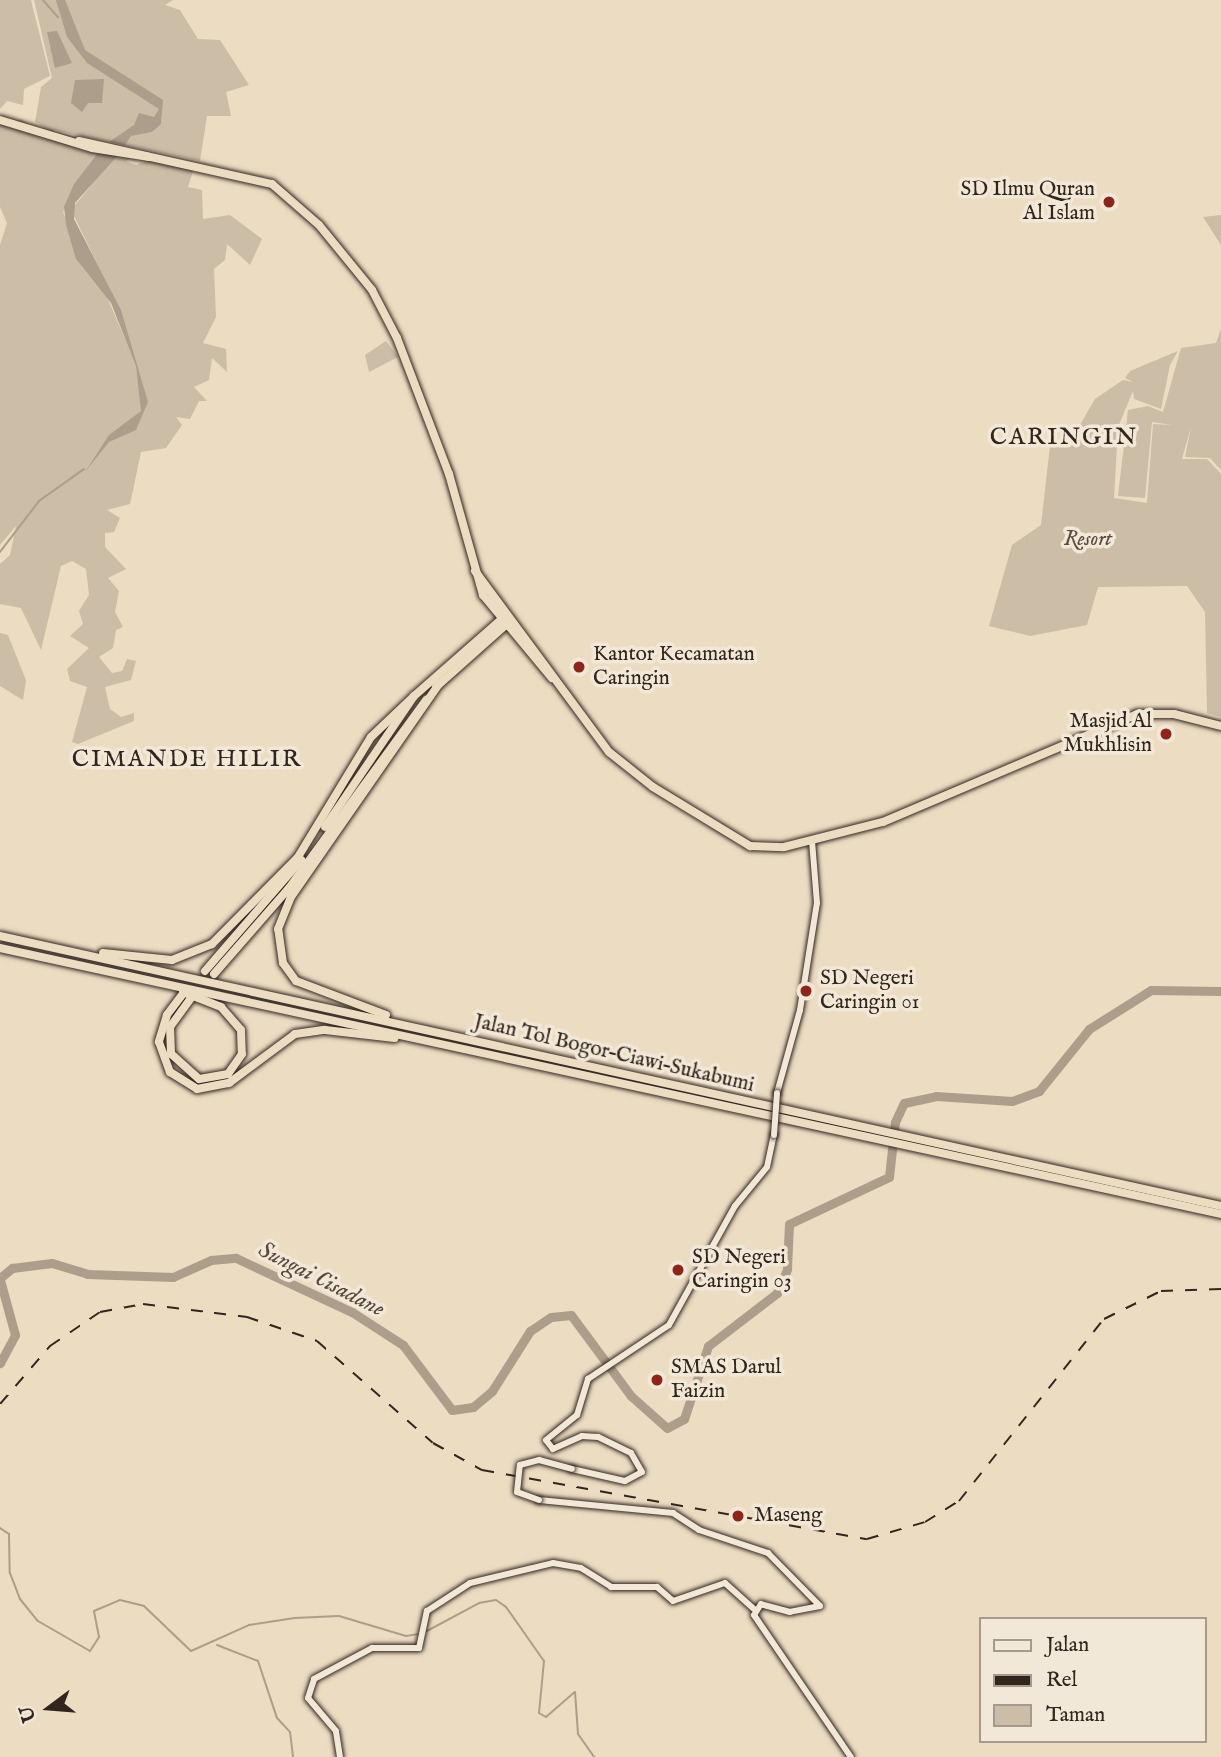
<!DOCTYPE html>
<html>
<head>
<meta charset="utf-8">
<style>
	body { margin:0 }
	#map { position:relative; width:1221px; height:1757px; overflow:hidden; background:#ebdcc2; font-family:"IM FELL English",serif }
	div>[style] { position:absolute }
	.green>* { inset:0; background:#ccbda6 }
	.water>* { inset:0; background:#ac9e8a }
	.stream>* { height:2px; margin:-1px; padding:0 1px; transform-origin:1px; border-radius:1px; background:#ac9e8a }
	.river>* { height:9px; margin:-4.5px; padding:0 4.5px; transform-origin:4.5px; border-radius:4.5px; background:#ac9e8a }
	.roads { filter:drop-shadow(0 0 2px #32251e) drop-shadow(0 0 2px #32251e) }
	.secondary>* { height:6px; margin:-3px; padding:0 3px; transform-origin:3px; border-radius:3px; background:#f2e8d7 }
	.highway>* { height:8px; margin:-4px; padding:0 4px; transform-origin:4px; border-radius:4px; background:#ebdcc2 }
	.rail>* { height:2px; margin-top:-1px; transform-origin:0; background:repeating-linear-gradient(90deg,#32251e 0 12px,transparent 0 24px) }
	.bridges { filter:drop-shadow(0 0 2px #32251e) drop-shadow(0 0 2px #32251e) }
	.secondary-bridge>* { height:6px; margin:-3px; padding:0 3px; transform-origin:3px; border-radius:3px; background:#f2e8d7 }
	.dots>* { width:19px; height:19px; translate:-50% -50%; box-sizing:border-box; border:4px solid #f2e8d7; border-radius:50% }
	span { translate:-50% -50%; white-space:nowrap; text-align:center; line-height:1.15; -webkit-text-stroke:7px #f2e8d7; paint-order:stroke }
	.poi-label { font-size:21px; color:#32251e }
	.right { translate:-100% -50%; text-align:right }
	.left { translate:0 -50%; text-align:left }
	.park-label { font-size:21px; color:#584b40; font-style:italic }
	.street-label { font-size:21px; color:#32251e }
	.water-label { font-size:23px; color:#57493e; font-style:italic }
	.quarter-label { font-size:24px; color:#32251e; letter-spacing:2px }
	.legend { position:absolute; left:979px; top:1617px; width:228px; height:126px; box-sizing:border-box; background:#f2e8d7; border:2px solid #a59a8d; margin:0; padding:9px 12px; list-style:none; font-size:21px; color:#32251e }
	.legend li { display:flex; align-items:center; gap:14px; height:35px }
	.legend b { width:35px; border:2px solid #a59a8d }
	.north { position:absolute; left:14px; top:1673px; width:70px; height:70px; -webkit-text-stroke:5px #f2e8d7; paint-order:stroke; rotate:254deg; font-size:19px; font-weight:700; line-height:28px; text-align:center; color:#32251e }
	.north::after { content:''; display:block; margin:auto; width:24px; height:32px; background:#32251e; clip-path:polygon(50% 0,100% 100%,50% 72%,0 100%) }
</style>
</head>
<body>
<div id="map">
	<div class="green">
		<i style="clip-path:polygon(0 0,31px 0,50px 76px,24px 89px,23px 105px,7px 101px,0 109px)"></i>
		<i style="clip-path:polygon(34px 0,173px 0,165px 5px,180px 10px,198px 39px,220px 40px,249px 85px,226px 92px,231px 116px,207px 116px,200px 161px,54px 130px,55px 137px,82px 143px,83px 151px,106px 150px,63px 212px,82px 267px,107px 297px,132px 355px,120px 310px,71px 210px,112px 160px,121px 152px,134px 155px,126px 161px,136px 165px,154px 159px,194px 168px,188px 187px,202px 190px,203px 219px,230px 215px,262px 239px,250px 265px,227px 244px,225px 260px,214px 269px,216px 317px,203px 343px,226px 349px,227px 372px,212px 358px,209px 380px,194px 387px,207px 401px,199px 401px,190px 419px,176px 417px,182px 425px,166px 448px,141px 452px,130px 504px,107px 510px,120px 518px,114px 532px,105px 533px,105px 547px,126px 569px,108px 578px,119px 591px,115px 612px,123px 627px,116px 630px,113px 648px,99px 657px,112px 673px,122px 671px,127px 659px,136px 661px,131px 680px,105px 687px,110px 709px,121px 717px,134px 713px,134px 721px,78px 744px,72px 742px,87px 687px,70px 681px,67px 669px,89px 648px,70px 636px,83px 624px,79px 611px,89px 595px,86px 569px,72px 561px,61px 566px,41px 650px,21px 608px,0 604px,0 564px,10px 555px,16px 526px,0 545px,0 245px,7px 223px,0 207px,0 116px,3px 124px,21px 119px,40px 133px,49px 130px,35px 122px,41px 87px,52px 78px)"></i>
		<i style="clip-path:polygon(1221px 215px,1221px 305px,1221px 245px,1203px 217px)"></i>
		<i style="clip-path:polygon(1221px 329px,1221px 470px,1210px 458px,1185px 457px,1191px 427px,1182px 459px,1207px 459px,1221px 474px,1221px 717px,1207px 713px,1205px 612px,1187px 586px,1098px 587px,1087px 625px,1030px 636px,989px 626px,1012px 545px,1041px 525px,1050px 446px,1077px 430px,1095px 399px,1123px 380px,1133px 382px,1125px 378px,1130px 371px,1178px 351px,1170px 365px,1161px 409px,1134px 399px,1133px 391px,1118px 427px,1114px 498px,1147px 503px,1153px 424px,1172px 425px,1152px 422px,1145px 498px,1118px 496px,1128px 410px,1148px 406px,1163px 412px,1181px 348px,1216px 343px)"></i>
		<i style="clip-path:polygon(386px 341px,398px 357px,369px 372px,365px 355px)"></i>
		<i style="clip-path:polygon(0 633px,8px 635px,26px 680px,23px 700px,0 686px)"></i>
	</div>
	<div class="water">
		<i style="clip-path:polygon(56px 0,65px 0,85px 50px,163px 100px,161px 124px,152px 132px,131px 136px,125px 145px,109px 142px,134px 125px,139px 113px,154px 117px,159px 109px,87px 63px,67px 37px)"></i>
		<i style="clip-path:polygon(57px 31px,72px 63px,55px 68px,47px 32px)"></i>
		<i style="clip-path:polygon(104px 79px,102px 103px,88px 103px,82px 112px,71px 103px,75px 80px)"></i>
		<i style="clip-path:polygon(102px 148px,121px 152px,75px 203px,74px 219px,121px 310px,148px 402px,136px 430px,109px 442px,85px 472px,109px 435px,141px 411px,136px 366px,111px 303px,76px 259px,66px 225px,64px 207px,74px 184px)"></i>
	</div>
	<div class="stream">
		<i style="left:43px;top:0;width:23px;rotate:49deg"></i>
		<i style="left:0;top:552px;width:64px;rotate:-52.6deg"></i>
		<i style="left:39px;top:501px;width:55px;rotate:-35.4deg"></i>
		<i style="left:0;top:1528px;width:11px;rotate:34deg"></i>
		<i style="left:9px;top:1534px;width:39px;rotate:89deg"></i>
		<i style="left:10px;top:1573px;width:28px;rotate:69deg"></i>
		<i style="left:20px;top:1599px;width:28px;rotate:51deg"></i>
		<i style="left:38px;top:1621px;width:60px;rotate:30deg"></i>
		<i style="left:90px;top:1651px;width:17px;rotate:-57deg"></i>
		<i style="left:99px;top:1637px;width:26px;rotate:-101deg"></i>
		<i style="left:94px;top:1611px;width:28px;rotate:-23deg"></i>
		<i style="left:120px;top:1600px;width:25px;rotate:14deg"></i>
		<i style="left:144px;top:1606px;width:65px;rotate:43.8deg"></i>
		<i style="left:191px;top:1651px;width:64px;rotate:-24.1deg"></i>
		<i style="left:249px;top:1625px;width:46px;rotate:-8.8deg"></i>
		<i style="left:294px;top:1618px;width:45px;rotate:-2.5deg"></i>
		<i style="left:339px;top:1616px;width:70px;rotate:16.6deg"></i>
		<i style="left:406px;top:1636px;width:12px;rotate:-9deg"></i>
		<i style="left:427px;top:1631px;width:59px;rotate:-28.3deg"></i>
		<i style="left:479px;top:1603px;width:17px;rotate:-10deg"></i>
		<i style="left:496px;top:1600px;width:12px;rotate:35deg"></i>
		<i style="left:506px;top:1607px;width:66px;rotate:54.9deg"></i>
		<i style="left:544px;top:1661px;width:52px;rotate:95.5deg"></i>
		<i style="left:539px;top:1713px;width:8px;rotate:30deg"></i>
		<i style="left:546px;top:1717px;width:38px;rotate:-41deg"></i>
		<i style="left:575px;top:1692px;width:42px;rotate:85.9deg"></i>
		<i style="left:578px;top:1734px;width:28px;rotate:55deg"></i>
		<i style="left:217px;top:1645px;width:44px;rotate:21.3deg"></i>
		<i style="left:258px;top:1661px;width:60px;rotate:71.6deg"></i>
		<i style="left:277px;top:1718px;width:19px;rotate:47deg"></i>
		<i style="left:290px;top:1732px;width:25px;rotate:83deg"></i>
	</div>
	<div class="river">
		<i style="left:0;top:1278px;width:16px;rotate:-40deg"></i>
		<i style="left:12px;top:1268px;width:40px;rotate:-7.1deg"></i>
		<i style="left:52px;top:1263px;width:37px;rotate:17deg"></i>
		<i style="left:87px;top:1274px;width:86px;rotate:2deg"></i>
		<i style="left:173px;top:1277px;width:42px;rotate:-24.1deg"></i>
		<i style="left:211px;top:1260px;width:25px;rotate:-5deg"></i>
		<i style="left:236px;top:1258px;width:128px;rotate:25deg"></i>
		<i style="left:352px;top:1312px;width:61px;rotate:32.9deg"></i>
		<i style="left:403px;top:1345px;width:81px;rotate:53deg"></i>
		<i style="left:452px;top:1410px;width:21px;rotate:-8deg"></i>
		<i style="left:473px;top:1407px;width:25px;rotate:-40deg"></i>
		<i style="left:492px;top:1391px;width:71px;rotate:-57.7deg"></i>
		<i style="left:530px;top:1331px;width:25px;rotate:-34deg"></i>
		<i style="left:551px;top:1317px;width:20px;rotate:-6deg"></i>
		<i style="left:571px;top:1315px;width:101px;rotate:53.5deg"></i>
		<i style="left:631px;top:1396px;width:48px;rotate:41.6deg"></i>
		<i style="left:667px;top:1428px;width:19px;rotate:-28deg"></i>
		<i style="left:684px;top:1419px;width:77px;rotate:-71.8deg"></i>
		<i style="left:708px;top:1346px;width:87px;rotate:-37.5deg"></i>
		<i style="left:777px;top:1293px;width:26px;rotate:-67deg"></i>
		<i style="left:787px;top:1269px;width:45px;rotate:-87.5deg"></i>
		<i style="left:789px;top:1224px;width:110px;rotate:-25.2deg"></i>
		<i style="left:889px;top:1177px;width:55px;rotate:-83.8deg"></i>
		<i style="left:895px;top:1122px;width:21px;rotate:-65deg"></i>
		<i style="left:904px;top:1103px;width:33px;rotate:-12deg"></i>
		<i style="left:936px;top:1096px;width:76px;rotate:3.8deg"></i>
		<i style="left:1012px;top:1101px;width:29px;rotate:-20deg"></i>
		<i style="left:1039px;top:1091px;width:80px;rotate:-51.1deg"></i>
		<i style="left:1089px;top:1029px;width:73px;rotate:-32.2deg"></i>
		<i style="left:1151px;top:990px;width:70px;rotate:0.8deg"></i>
		<i style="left:0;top:1280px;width:57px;rotate:74.7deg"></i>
		<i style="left:15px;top:1335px;width:32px;rotate:118deg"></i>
	</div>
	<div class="roads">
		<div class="secondary">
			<i style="left:777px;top:1093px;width:86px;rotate:-74.5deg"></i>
			<i style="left:800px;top:1010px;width:108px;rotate:-81deg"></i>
			<i style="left:817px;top:903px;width:62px;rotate:-94.6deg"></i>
			<i style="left:572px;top:1469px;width:54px;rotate:12.8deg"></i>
			<i style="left:625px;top:1481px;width:19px;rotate:-28deg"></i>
			<i style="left:642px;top:1472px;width:22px;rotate:-120deg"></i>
			<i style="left:631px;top:1453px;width:37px;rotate:-154deg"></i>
			<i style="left:598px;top:1437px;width:16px;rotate:-176deg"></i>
			<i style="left:582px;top:1436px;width:32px;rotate:156deg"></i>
			<i style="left:553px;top:1449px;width:11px;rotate:-128deg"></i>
			<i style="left:546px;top:1440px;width:40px;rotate:-39deg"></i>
			<i style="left:577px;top:1415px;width:38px;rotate:-73deg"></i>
			<i style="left:588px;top:1379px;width:97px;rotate:-33.7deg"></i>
			<i style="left:669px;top:1325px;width:136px;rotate:-61deg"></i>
			<i style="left:735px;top:1206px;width:50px;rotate:-50.6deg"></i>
			<i style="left:767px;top:1167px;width:33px;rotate:-78deg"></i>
			<i style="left:539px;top:1500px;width:135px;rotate:5.5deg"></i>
			<i style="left:673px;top:1513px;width:31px;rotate:33deg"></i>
			<i style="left:699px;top:1530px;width:73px;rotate:18.4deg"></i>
			<i style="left:768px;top:1553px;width:74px;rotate:45.5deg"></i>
			<i style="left:820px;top:1606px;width:31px;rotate:169deg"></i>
			<i style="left:790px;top:1612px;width:30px;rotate:-165deg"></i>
			<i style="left:761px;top:1604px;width:13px;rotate:122deg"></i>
			<i style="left:754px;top:1615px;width:172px;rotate:55.7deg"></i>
			<i style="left:340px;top:1757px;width:26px;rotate:-99deg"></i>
			<i style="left:336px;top:1731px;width:43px;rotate:-130.3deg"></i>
			<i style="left:308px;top:1698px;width:20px;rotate:-72deg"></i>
			<i style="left:314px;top:1679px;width:66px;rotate:-28.1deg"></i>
			<i style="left:372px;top:1648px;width:47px"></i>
			<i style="left:419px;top:1648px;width:38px;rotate:-78deg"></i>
			<i style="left:427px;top:1611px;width:51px;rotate:-33.1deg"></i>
			<i style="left:470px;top:1583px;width:85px;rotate:-13.5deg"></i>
			<i style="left:553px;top:1563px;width:28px;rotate:10deg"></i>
			<i style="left:581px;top:1568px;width:36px;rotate:32deg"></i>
			<i style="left:611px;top:1587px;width:46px"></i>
			<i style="left:657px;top:1587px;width:21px;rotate:41deg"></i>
			<i style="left:673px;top:1601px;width:55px;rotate:-19.1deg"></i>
			<i style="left:725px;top:1583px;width:39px;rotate:42deg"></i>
		</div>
		<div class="highway">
			<i style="left:0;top:120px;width:96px;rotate:16.9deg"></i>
			<i style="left:92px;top:148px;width:58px;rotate:9deg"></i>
			<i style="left:79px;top:141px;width:198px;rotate:12.6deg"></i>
			<i style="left:272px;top:184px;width:62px;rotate:41.1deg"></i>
			<i style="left:319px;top:225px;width:84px;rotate:50.8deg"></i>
			<i style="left:372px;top:290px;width:54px;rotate:62.5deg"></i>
			<i style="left:397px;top:338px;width:146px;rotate:69.1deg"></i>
			<i style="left:449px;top:474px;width:126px;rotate:74.3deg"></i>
			<i style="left:483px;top:595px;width:108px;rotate:50.3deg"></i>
			<i style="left:475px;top:571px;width:225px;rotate:53.5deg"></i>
			<i style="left:609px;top:752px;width:56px;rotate:38.5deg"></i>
			<i style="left:653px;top:787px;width:114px;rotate:31.3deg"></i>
			<i style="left:750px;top:846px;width:34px;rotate:2deg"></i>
			<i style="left:784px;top:847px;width:102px;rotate:-14.2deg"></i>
			<i style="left:883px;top:822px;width:277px;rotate:-23deg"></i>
			<i style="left:1138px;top:714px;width:36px"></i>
			<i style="left:1174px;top:714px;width:49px;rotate:14.3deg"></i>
			<i style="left:436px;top:687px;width:99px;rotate:-41.7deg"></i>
			<i style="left:325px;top:827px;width:158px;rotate:-55.8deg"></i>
			<i style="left:414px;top:696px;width:120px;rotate:-41.3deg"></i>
			<i style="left:0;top:936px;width:1250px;rotate:12.47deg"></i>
			<i style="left:0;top:948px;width:1250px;rotate:12.29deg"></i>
			<i style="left:103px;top:953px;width:69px;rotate:5.8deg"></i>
			<i style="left:172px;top:960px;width:43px;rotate:-21.8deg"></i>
			<i style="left:212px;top:944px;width:122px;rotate:-45.3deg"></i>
			<i style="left:298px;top:857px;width:140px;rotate:-58.7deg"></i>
			<i style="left:371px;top:737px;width:59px;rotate:-43.6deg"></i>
			<i style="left:205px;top:971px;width:147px;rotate:-49.1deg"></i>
			<i style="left:214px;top:974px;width:114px;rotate:-48.9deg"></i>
			<i style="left:289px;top:888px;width:233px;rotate:-53.9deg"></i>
			<i style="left:183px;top:992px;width:41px;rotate:21.5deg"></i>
			<i style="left:221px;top:1007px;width:30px;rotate:49deg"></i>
			<i style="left:241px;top:1030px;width:24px;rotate:88deg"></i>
			<i style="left:242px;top:1054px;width:24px;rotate:125deg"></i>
			<i style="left:228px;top:1074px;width:29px;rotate:170deg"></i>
			<i style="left:199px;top:1079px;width:38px;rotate:-138deg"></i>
			<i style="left:171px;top:1054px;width:27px;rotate:-92deg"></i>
			<i style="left:170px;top:1027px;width:36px;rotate:-54deg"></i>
			<i style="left:182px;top:995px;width:25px;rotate:127deg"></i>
			<i style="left:167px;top:1015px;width:28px;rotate:107deg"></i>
			<i style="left:159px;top:1042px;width:32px;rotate:70deg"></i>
			<i style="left:170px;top:1072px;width:32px;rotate:32deg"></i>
			<i style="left:197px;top:1089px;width:33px;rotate:-11deg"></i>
			<i style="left:229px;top:1083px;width:82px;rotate:-36.6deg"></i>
			<i style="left:295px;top:1034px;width:30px;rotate:-8deg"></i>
			<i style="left:325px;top:1030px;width:70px;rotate:6.5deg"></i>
			<i style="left:386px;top:1015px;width:96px;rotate:-159.3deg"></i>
			<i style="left:296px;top:981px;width:22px;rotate:-126deg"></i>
			<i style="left:283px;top:963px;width:34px;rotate:-98deg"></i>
			<i style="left:278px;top:929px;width:35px;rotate:-68deg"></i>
			<i style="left:291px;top:897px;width:259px;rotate:-55.2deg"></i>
		</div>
	</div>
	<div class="rail">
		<i style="left:0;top:1404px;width:77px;rotate:-49.2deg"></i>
		<i style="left:50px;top:1346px;width:60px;rotate:-34.2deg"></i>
		<i style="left:100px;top:1312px;width:44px;rotate:-10.5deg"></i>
		<i style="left:143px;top:1304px;width:105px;rotate:7.1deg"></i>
		<i style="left:247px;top:1317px;width:74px;rotate:18.9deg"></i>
		<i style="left:317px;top:1341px;width:154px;rotate:41.3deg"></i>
		<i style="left:433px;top:1443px;width:56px;rotate:28.9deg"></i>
		<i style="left:482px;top:1470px;width:391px;rotate:10.2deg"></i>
		<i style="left:867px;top:1539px;width:60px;rotate:-16.3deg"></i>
		<i style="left:925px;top:1522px;width:40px;rotate:-32deg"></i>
		<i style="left:959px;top:1501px;width:233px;rotate:-51.5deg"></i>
		<i style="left:1104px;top:1319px;width:64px;rotate:-26.2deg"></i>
		<i style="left:1161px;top:1291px;width:60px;rotate:-1.9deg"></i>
	</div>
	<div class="bridges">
		<div class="secondary-bridge">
			<i style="left:774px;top:1135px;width:42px;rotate:-85.9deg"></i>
			<i style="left:539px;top:1500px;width:23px;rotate:-160deg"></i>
			<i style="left:517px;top:1492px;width:27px;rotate:-84deg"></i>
			<i style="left:520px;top:1465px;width:20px;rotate:-15deg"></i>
			<i style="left:539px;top:1460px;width:34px;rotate:15deg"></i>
		</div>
	</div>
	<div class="dots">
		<i style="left:1109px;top:202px;background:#8f2418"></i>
		<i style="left:579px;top:667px;background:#8f2418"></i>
		<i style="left:1166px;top:734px;background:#8f2418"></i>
		<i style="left:806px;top:991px;background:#8f2418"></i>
		<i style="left:678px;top:1270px;background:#8f2418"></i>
		<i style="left:657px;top:1380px;background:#8f2418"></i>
		<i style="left:738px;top:1516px;background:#8f2418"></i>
	</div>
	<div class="poi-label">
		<span class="right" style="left:1095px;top:202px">SD Ilmu Quran<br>Al Islam</span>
		<span class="left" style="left:593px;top:667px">Kantor Kecamatan<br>Caringin</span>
		<span class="right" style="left:1152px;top:734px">Masjid Al<br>Mukhlisin</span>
		<span class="left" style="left:820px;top:991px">SD Negeri<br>Caringin 01</span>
		<span class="left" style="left:692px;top:1270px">SD Negeri<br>Caringin 03</span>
		<span class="left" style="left:671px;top:1380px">SMAS Darul<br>Faizin</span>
		<span class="left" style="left:754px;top:1516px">Maseng</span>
	</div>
	<div class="park-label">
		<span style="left:1088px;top:540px">Resort</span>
	</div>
	<div class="street-label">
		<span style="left:614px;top:1054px;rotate:13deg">Jalan Tol Bogor–Ciawi–Sukabumi</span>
	</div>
	<div class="water-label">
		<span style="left:321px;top:1280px;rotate:27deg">Sungai Cisadane</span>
	</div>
	<div class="quarter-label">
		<span style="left:1064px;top:438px">CARINGIN</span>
		<span style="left:187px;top:760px">CIMANDE HILIR</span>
	</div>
	<ul class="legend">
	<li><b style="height:9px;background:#f2e8d7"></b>Jalan</li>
	<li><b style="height:9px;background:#32251e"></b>Rel</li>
	<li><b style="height:19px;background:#ccbda6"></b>Taman</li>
	</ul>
	<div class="north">U</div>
</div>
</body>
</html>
